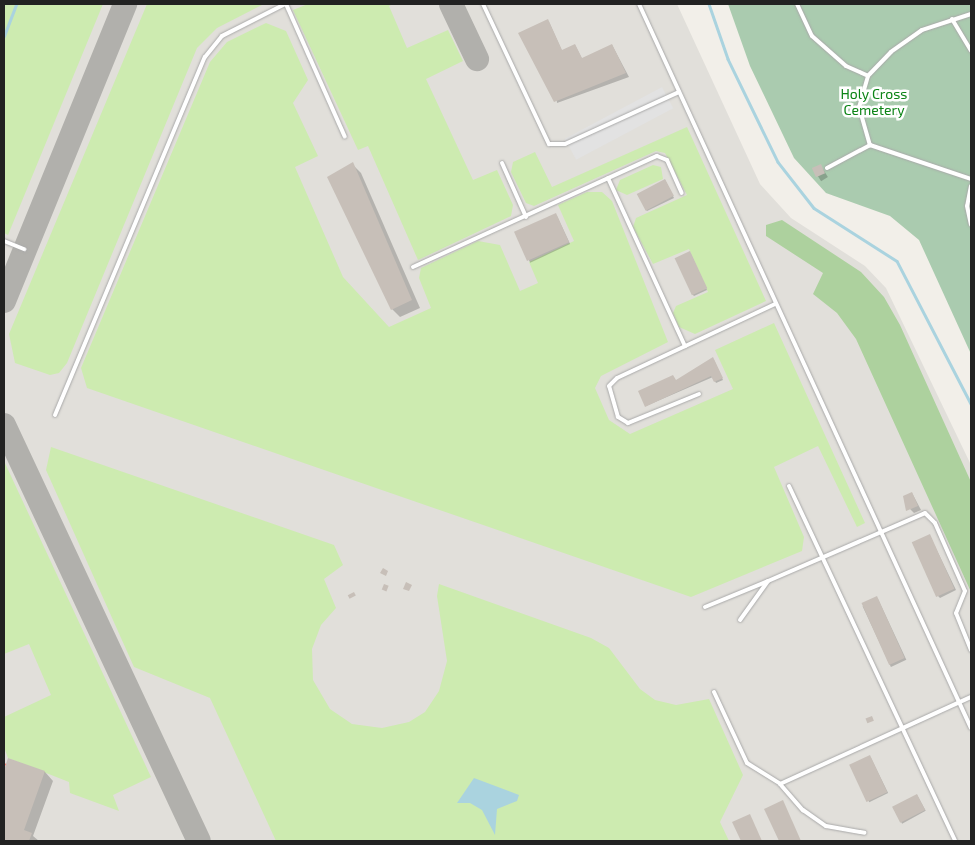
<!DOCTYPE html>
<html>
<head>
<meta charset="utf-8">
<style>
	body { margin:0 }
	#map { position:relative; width:975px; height:845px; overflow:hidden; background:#f2efe9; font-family:"Exo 2",sans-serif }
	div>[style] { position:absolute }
	.airport>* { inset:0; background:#e1dfda }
	.grass>* { inset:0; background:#cdebb0 }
	.forest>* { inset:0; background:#add19e }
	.cemetery>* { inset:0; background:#aacbaf }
	.parking>* { inset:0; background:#e2e2e2; transform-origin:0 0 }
	.water>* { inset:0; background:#aad3df }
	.shadow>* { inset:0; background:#0003; transform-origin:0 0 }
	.stream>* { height:2.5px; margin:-1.25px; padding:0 1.25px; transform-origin:1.25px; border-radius:1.25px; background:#aad3df }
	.taxiway>* { height:24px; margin:-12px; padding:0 12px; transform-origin:12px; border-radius:12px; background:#b1b0ac }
	.building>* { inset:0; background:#c7bfb8; transform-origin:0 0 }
	.path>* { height:2px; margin-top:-1px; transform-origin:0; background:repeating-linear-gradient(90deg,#fa8072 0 2.5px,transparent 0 5px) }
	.roads { filter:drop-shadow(0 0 1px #a9a9a9) drop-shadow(0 0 1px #a9a9a9) }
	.lane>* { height:4px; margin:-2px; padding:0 2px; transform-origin:2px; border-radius:2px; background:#fff }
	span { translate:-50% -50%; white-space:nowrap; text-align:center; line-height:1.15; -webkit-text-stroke:5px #fff; paint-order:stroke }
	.park-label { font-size:14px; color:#0c8416 }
	.frame { position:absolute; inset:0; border:5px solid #222; pointer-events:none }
</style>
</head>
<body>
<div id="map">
	<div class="airport">
		<i style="clip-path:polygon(4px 4px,677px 4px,760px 184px,791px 218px,865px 266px,886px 288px,971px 465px,971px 841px,4px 841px)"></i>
	</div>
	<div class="grass">
		<i style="clip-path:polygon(4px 4px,103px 4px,8px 235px,4px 233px)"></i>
		<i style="clip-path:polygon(147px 4px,264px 4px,217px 28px,197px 48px,67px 363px,59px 373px,50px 375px,15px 363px,9px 334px)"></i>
		<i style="clip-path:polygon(308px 4px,393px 4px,389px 6px,407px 48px,448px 30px,463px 61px,426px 79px,473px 180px,497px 170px,513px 205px,511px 216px,418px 260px,368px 146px,358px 150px,293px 10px)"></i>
		<i style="clip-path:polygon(266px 23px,286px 31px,308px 80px,293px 103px,318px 156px,295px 167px,343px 277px,389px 327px,431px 308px,419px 278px,421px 268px,478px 241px,500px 245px,520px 291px,538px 283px,529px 262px,574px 241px,558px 205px,587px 192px,602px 192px,612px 201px,668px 342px,601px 376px,595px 388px,609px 420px,630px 434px,733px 389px,715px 350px,774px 323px,865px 523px,857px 527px,818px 446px,774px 467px,804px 537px,802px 551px,691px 597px,87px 388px,81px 368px,210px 62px,227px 42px)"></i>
		<i style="clip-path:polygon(687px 127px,766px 301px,695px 334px,679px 327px,673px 313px,676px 306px,708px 292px,689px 249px,653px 264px,633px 227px,636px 218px,687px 195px,665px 153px,656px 151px,534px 206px,526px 203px,511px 172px,513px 162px,535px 152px,552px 187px)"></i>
		<i style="clip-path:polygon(653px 165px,661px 167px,663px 179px,627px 195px,616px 190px,620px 180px)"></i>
		<i style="clip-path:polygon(51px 447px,334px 545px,343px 565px,324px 579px,336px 608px,321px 625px,312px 649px,313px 680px,330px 709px,352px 724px,382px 728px,409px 722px,425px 712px,439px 691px,447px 661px,437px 596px,439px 584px,591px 638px,609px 648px,640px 689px,655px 700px,676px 705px,709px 699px,743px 775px,720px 822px,729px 841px,276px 841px,210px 698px,134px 667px,46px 470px)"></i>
		<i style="clip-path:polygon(4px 461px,151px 777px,113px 795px,119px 811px,70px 793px,69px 782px,8px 758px,4px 747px,4px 717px,51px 695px,29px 644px,4px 654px)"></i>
	</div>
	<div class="forest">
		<i style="clip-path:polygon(782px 220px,861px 272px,884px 297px,900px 325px,971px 482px,971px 592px,856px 339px,837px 313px,813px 294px,823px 273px,766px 236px,766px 225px)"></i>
	</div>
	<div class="cemetery">
		<i style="clip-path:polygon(728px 4px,971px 4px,971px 354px,919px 240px,890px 216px,826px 193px,794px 158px,750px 66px)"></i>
	</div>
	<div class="parking">
		<i style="left:662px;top:87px;width:24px;height:110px;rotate:62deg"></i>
	</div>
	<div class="water">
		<i style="clip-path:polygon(474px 778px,519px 795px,517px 801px,497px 809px,495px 835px,482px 810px,470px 803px,457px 803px)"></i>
	</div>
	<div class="shadow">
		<i style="clip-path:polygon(549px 22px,562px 51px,575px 45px,582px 59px,612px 45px,629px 77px,557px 103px)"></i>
		<i style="clip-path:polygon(352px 164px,361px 173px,420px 308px,400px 317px,392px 309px)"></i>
		<i style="left:821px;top:166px;width:13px;height:8px;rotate:58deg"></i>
		<i style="clip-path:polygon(665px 180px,674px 198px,647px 211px,645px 209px)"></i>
		<i style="left:557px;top:216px;width:31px;height:44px;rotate:65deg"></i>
		<i style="clip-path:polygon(691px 254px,707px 290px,694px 296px,692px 294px)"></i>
		<i style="clip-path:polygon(714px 360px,723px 380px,716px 383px,713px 377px,646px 406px,676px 382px)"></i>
		<i style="clip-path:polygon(912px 493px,921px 510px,914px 513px,910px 509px)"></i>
		<i style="clip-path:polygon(930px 536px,956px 590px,940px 598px,938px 596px)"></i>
		<i style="left:878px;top:599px;width:67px;height:17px;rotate:65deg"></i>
		<i style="left:871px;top:758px;width:39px;height:21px;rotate:64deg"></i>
		<i style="clip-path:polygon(9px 759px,45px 772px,53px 781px,33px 836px,39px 841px,4px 841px,4px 774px)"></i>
		<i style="left:917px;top:795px;width:18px;height:27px;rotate:61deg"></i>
	</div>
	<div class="stream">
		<i style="left:709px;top:4px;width:58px;rotate:70.9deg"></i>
		<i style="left:728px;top:59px;width:114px;rotate:64.1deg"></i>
		<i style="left:778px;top:162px;width:58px;rotate:52deg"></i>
		<i style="left:814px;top:208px;width:98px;rotate:32.6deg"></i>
		<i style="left:897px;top:261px;width:161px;rotate:62.6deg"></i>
		<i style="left:4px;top:36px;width:34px;rotate:-69deg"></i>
	</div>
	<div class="taxiway">
		<i style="left:451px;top:4px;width:61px;rotate:64.7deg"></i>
		<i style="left:4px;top:301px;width:321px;rotate:-67.8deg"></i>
		<i style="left:4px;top:425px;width:459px;rotate:64.9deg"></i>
	</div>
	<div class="building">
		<i style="clip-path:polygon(548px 19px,562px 50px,575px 44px,582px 58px,612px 44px,626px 73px,554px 102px,518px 33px)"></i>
		<i style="clip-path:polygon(353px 162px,412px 300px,391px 310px,327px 177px)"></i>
		<i style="left:821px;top:164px;width:10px;height:10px;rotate:66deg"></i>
		<i style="left:665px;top:179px;width:19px;height:32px;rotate:62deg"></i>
		<i style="left:556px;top:213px;width:32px;height:46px;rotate:66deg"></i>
		<i style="left:690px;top:251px;width:41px;height:17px;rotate:65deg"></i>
		<i style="clip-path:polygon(713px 357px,723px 378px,714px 382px,711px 376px,645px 407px,638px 391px,673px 375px,676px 380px)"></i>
		<i style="clip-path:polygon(912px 492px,918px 506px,906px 511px,903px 496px)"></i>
		<i style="left:930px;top:534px;width:60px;height:20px;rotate:66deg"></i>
		<i style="clip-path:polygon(383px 568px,388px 571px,386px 576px,380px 573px)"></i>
		<i style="clip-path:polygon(406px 582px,412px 585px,409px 591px,403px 589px)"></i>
		<i style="left:384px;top:584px;width:5px;height:6px;rotate:22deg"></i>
		<i style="left:354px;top:592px;width:4px;height:7px;rotate:63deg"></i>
		<i style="left:877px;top:596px;width:68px;height:17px;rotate:66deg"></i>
		<i style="left:872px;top:716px;width:5px;height:7px;rotate:68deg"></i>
		<i style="left:870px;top:755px;width:41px;height:23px;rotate:65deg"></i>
		<i style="clip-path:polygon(8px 758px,45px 771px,24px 830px,32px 833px,29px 841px,4px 841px,4px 770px)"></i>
		<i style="left:917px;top:794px;width:18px;height:28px;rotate:63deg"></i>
		<i style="clip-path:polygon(783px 800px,801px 841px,779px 841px,764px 809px)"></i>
		<i style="clip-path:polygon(750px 814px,762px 841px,741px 841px,732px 822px)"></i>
	</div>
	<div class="path">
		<i style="left:4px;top:764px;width:2px;rotate:27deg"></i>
	</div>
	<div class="roads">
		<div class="lane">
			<i style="left:286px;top:4px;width:145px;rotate:66.1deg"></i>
			<i style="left:483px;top:4px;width:155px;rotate:64.8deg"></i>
			<i style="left:549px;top:144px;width:16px"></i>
			<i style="left:565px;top:144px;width:125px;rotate:-24.5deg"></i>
			<i style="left:639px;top:4px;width:796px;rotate:65.37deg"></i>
			<i style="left:797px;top:4px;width:35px;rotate:65deg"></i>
			<i style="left:812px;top:36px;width:45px;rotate:41.4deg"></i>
			<i style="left:846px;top:66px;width:24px;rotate:24deg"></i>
			<i style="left:971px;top:14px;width:52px;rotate:161.9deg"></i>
			<i style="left:922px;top:30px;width:38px;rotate:145deg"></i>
			<i style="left:891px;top:52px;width:33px;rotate:134deg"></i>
			<i style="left:868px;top:76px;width:32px;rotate:106deg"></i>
			<i style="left:859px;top:107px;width:40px;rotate:74deg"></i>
			<i style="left:870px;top:145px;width:107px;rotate:18.6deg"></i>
			<i style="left:952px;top:19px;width:37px;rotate:59deg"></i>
			<i style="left:502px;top:163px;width:59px;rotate:66deg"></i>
			<i style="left:827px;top:168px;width:49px;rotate:-28.1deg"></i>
			<i style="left:608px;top:178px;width:185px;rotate:65.4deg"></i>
			<i style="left:971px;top:186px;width:20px;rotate:101deg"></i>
			<i style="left:967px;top:206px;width:19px;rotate:78deg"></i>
			<i style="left:4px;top:241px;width:22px;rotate:22deg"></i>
			<i style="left:413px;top:267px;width:268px;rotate:-24.5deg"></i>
			<i style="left:657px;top:156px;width:11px;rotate:22deg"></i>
			<i style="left:667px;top:160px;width:36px;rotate:66deg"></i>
			<i style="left:699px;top:394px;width:77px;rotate:157.8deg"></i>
			<i style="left:628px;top:423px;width:12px;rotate:-149deg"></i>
			<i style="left:618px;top:417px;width:32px;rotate:-106deg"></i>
			<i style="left:609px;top:386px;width:11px;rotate:-45deg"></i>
			<i style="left:617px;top:378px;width:174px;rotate:-25.1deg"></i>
			<i style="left:55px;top:415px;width:388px;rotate:-67.3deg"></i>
			<i style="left:205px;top:57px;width:27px;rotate:-51deg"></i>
			<i style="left:222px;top:36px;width:71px;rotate:-26.9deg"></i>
			<i style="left:789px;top:486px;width:392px;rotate:64.9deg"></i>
			<i style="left:705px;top:607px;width:68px;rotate:-22.4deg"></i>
			<i style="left:740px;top:620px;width:48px;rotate:-54.3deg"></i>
			<i style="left:768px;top:581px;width:171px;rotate:-23.4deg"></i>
			<i style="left:925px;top:513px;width:14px;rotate:45deg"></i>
			<i style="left:935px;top:523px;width:74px;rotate:66.2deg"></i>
			<i style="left:965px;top:591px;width:24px;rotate:112deg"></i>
			<i style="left:956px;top:613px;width:40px;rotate:68deg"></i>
			<i style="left:714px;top:692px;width:78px;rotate:65.1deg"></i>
			<i style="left:747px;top:763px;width:39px;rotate:32deg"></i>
			<i style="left:780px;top:784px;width:210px;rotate:-24.5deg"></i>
			<i style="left:780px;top:784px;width:35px;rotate:49deg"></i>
			<i style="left:803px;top:810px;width:28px;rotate:35deg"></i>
			<i style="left:826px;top:826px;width:39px;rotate:10deg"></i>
		</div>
	</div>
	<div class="park-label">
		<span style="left:874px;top:102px">Holy Cross<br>Cemetery</span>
	</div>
	<div class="frame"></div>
</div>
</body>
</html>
